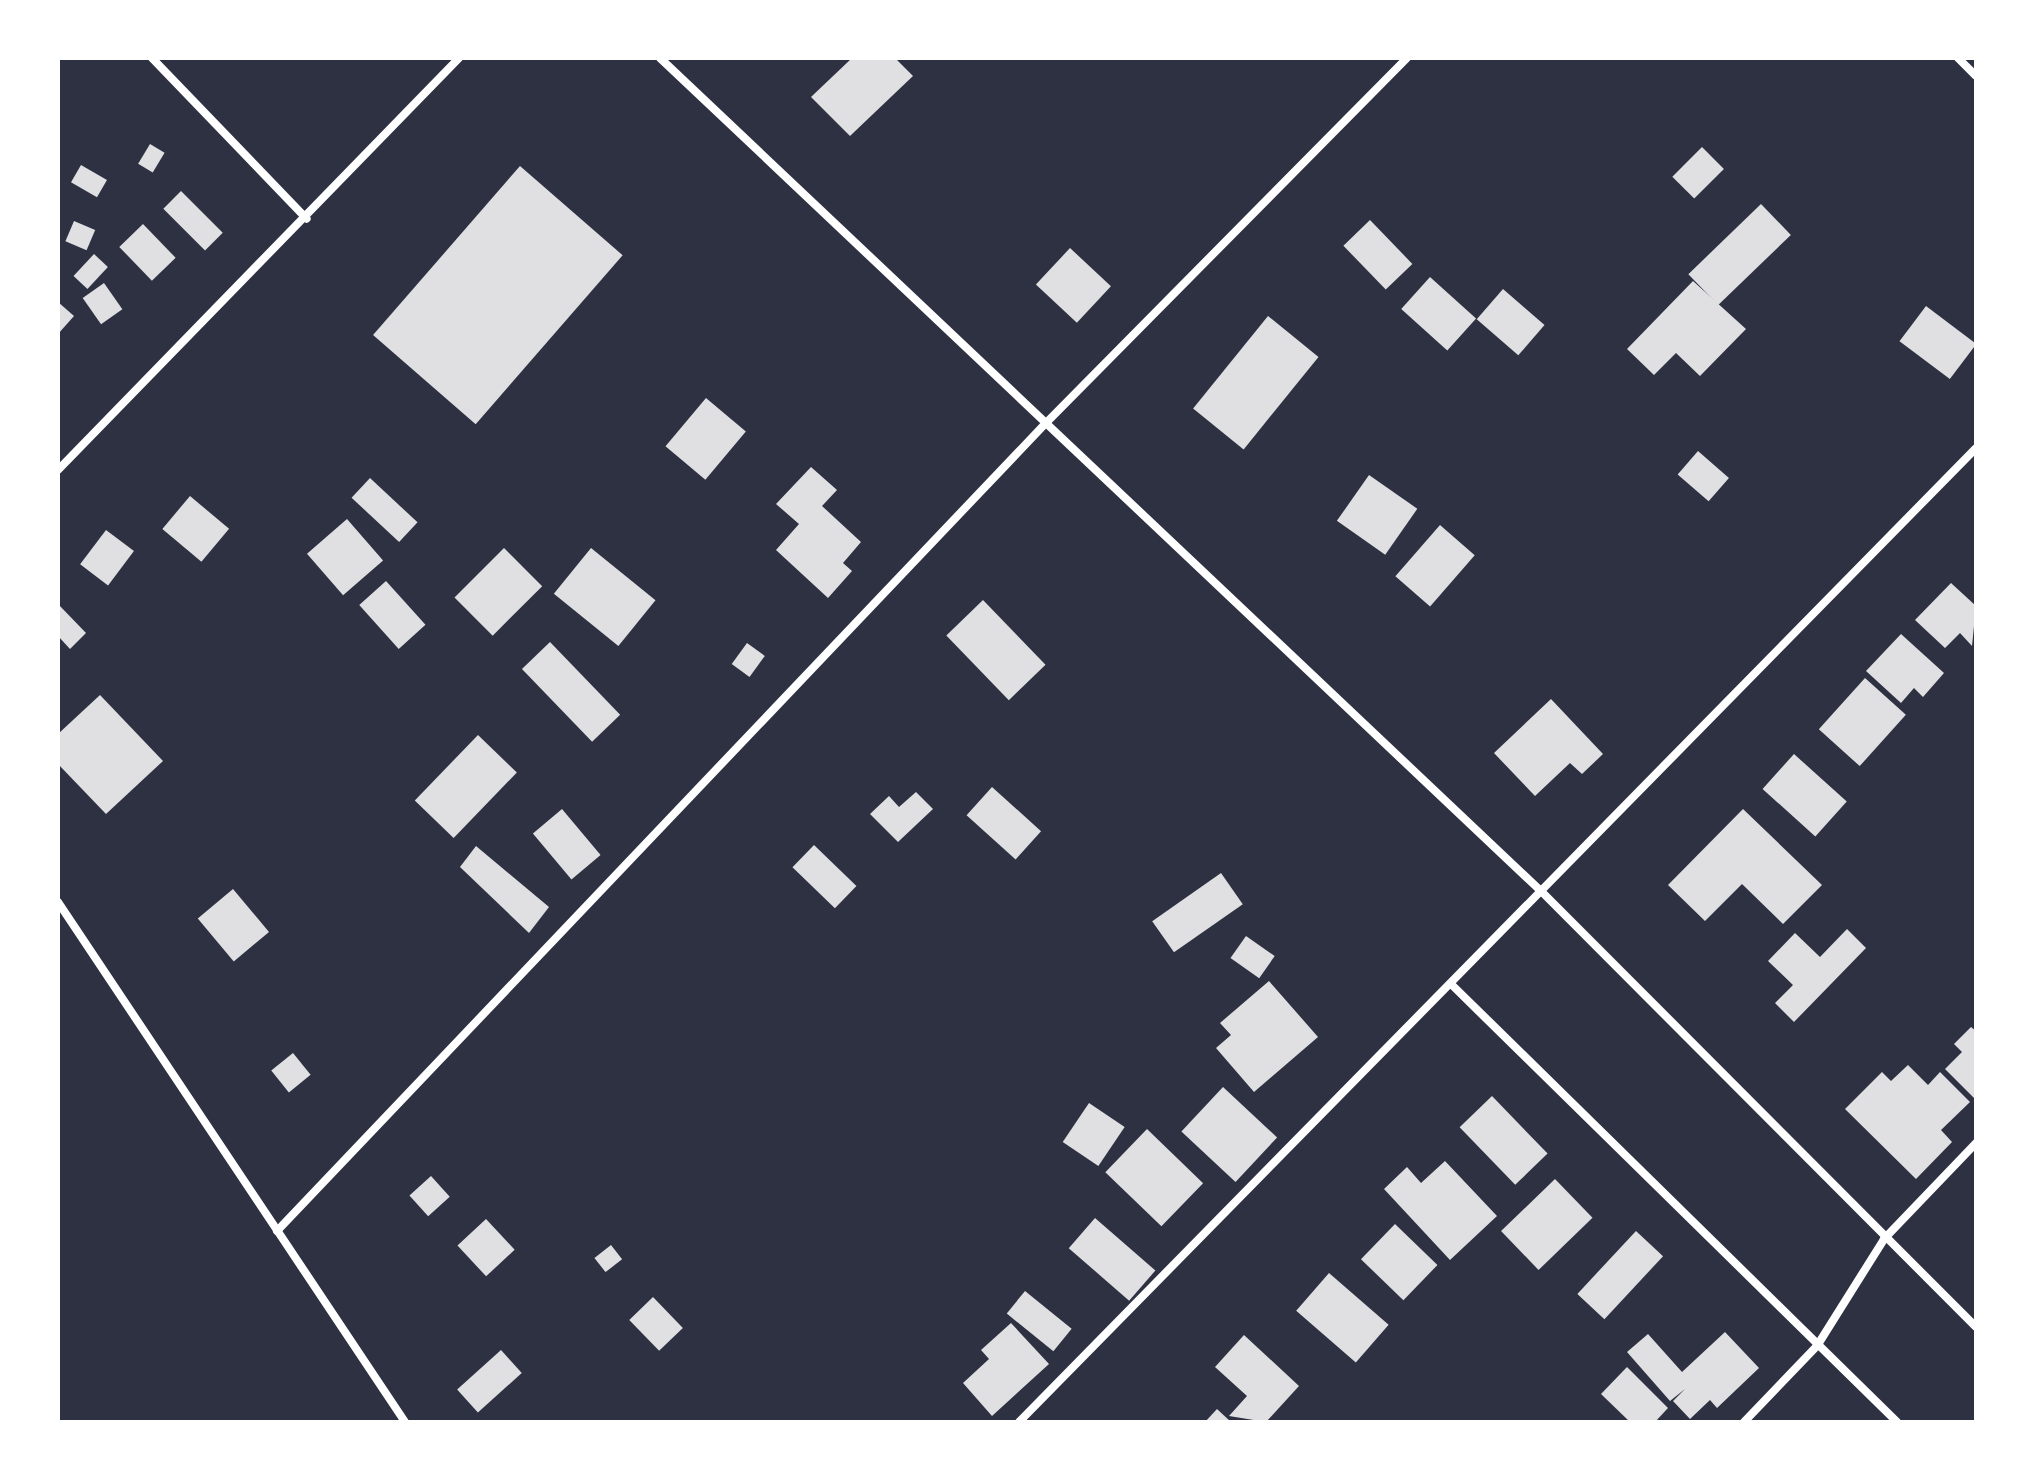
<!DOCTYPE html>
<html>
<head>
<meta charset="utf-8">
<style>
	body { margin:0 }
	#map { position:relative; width:2034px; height:1480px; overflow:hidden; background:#2d3142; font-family:Quicksand,sans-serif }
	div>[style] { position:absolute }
	.building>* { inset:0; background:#e0e0e3; transform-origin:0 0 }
	.minor>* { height:8px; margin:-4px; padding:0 4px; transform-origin:4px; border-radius:4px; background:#fff }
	span { translate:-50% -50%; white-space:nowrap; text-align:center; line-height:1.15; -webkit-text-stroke:6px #fff; paint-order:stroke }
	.frame { position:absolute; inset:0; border:60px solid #fff; pointer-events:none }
</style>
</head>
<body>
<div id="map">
	<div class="building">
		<i style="clip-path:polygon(852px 58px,895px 58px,913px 76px,850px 136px,811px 97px)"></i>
		<i style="left:150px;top:144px;width:17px;height:23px;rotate:31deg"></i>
		<i style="left:1702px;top:147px;width:31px;height:42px;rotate:45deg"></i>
		<i style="left:81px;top:165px;width:30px;height:20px;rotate:30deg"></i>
		<i style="left:520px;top:166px;width:136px;height:224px;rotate:41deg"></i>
		<i style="left:181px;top:191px;width:59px;height:25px;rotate:45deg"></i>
		<i style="left:1761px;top:204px;width:43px;height:101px;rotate:46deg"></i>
		<i style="left:1370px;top:220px;width:61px;height:37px;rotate:46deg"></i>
		<i style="left:74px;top:221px;width:23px;height:22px;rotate:23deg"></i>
		<i style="left:143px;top:224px;width:47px;height:33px;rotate:46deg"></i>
		<i style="left:1070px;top:248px;width:56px;height:50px;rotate:43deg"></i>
		<i style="left:94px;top:254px;width:19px;height:30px;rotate:43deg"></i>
		<i style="left:1430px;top:277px;width:62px;height:43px;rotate:42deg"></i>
		<i style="clip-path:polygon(1693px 281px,1746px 329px,1700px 376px,1676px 353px,1654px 375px,1627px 349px)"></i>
		<i style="left:104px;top:283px;width:32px;height:26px;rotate:55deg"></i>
		<i style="left:1503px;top:289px;width:55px;height:40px;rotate:41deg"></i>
		<i style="clip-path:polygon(58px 302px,74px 316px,58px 334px)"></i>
		<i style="left:1926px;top:306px;width:63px;height:44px;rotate:37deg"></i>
		<i style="left:1268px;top:316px;width:65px;height:119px;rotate:39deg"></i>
		<i style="left:706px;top:398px;width:52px;height:63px;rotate:40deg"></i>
		<i style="left:1698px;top:451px;width:41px;height:31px;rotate:41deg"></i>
		<i style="clip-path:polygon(811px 467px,837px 490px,822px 506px,861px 542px,843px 563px,852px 571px,828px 598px,776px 550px,799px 524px,776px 504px)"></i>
		<i style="left:1369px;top:475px;width:59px;height:56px;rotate:35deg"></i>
		<i style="left:370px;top:478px;width:65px;height:27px;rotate:43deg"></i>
		<i style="left:190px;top:496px;width:51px;height:43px;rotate:40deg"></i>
		<i style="left:347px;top:519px;width:55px;height:53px;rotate:49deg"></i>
		<i style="left:1440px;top:525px;width:46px;height:68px;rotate:41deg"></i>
		<i style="left:106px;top:530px;width:35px;height:43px;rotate:37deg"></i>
		<i style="left:504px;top:548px;width:54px;height:70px;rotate:45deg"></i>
		<i style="left:591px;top:548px;width:83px;height:59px;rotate:39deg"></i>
		<i style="left:386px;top:581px;width:59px;height:36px;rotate:48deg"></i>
		<i style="clip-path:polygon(1951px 583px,1976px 606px,1972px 646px,1960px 633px,1945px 648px,1915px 620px)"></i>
		<i style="left:983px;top:600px;width:90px;height:51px;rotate:46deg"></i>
		<i style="clip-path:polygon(58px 604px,86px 633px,70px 649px,58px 636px)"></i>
		<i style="clip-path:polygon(1901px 634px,1944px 673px,1923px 697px,1914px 688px,1901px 703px,1866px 671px)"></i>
		<i style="left:550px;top:642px;width:101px;height:39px;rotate:46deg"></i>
		<i style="left:747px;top:643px;width:22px;height:26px;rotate:36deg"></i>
		<i style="left:1865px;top:678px;width:55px;height:69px;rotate:42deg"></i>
		<i style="clip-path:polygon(100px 695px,163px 761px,106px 814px,58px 764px,58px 734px)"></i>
		<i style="clip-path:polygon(1551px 699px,1603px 754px,1582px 774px,1570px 763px,1535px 796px,1494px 753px)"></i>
		<i style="left:478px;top:735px;width:54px;height:91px;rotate:44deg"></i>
		<i style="left:1794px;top:754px;width:71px;height:47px;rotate:42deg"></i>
		<i style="left:992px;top:787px;width:66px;height:38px;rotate:42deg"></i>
		<i style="clip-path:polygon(916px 792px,933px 809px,898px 842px,870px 814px,889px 796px,899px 807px)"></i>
		<i style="left:562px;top:809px;width:60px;height:38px;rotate:50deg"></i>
		<i style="clip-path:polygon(1743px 809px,1822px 885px,1783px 924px,1742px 884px,1705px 921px,1668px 885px)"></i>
		<i style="left:814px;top:845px;width:59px;height:31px;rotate:44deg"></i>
		<i style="clip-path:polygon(476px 846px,549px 907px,529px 933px,460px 867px)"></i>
		<i style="left:1221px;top:873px;width:38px;height:84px;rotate:55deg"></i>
		<i style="left:233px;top:889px;width:56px;height:46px;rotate:50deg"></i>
		<i style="clip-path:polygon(1847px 929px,1866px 948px,1794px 1022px,1775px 1003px,1793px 985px,1768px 961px,1795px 933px,1820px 957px)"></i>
		<i style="left:1246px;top:936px;width:35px;height:27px;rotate:35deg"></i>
		<i style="clip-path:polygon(1269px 981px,1318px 1037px,1254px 1092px,1216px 1048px,1231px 1035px,1220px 1023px)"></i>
		<i style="clip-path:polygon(1971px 1027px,1976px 1031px,1974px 1098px,1945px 1069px,1962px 1052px,1954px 1044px)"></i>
		<i style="left:293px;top:1053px;width:28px;height:28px;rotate:51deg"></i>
		<i style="clip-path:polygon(1908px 1065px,1928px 1085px,1940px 1072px,1970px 1102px,1941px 1130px,1952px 1142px,1916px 1179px,1845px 1109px,1882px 1072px,1891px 1081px)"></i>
		<i style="left:1223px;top:1087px;width:74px;height:61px;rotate:43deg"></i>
		<i style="left:1492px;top:1096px;width:80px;height:45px;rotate:46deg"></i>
		<i style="left:1089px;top:1103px;width:43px;height:47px;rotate:34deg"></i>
		<i style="left:1147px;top:1129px;width:78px;height:60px;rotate:44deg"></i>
		<i style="clip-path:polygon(1445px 1161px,1497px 1216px,1450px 1260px,1384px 1189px,1407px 1167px,1421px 1183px)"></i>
		<i style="left:431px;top:1176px;width:28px;height:29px;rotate:48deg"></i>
		<i style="left:1555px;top:1179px;width:54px;height:75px;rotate:46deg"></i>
		<i style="left:1095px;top:1218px;width:80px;height:40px;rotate:41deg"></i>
		<i style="left:486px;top:1219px;width:42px;height:39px;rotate:47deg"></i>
		<i style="left:1395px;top:1224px;width:59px;height:49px;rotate:44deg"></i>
		<i style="left:1636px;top:1231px;width:37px;height:86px;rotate:43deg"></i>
		<i style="left:611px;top:1245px;width:18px;height:21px;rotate:52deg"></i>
		<i style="left:1329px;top:1273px;width:79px;height:50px;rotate:41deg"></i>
		<i style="left:1025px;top:1291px;width:60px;height:29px;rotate:39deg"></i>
		<i style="left:653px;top:1297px;width:43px;height:33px;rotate:46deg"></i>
		<i style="clip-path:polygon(1011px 1323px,1049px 1364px,992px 1416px,963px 1383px,989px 1359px,981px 1350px)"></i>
		<i style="clip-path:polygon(1725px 1332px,1759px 1368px,1717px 1408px,1710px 1400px,1690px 1419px,1673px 1401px,1685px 1389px,1670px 1401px,1627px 1352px,1648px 1334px,1682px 1372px)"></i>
		<i style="clip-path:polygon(1244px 1335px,1299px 1386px,1266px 1422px,1229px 1416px,1247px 1396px,1215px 1367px)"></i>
		<i style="left:501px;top:1350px;width:31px;height:59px;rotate:48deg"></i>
		<i style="clip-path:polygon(1627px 1367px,1668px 1408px,1655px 1422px,1630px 1422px,1601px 1394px)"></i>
		<i style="clip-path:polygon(1217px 1409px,1231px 1422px,1205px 1422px)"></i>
	</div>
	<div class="minor">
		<i style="left:152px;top:58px;width:223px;rotate:46.1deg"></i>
		<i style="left:660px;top:58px;width:1214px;rotate:43.4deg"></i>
		<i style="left:1542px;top:892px;width:614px;rotate:45.07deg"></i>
		<i style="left:1958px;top:58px;width:25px;rotate:45deg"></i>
		<i style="left:58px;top:470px;width:575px;rotate:-45.78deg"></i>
		<i style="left:58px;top:902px;width:625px;rotate:56.28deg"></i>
		<i style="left:1451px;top:984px;width:625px;rotate:44.48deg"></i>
		<i style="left:277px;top:1231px;width:1115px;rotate:-46.42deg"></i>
		<i style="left:1046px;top:423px;width:513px;rotate:-45.32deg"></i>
		<i style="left:1019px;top:1422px;width:1365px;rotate:-45.5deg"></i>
		<i style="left:1744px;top:1422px;width:105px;rotate:-46.2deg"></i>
		<i style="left:1817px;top:1346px;width:126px;rotate:-57.9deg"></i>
		<i style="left:1884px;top:1239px;width:133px;rotate:-46.2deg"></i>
	</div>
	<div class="frame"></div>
</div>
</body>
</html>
